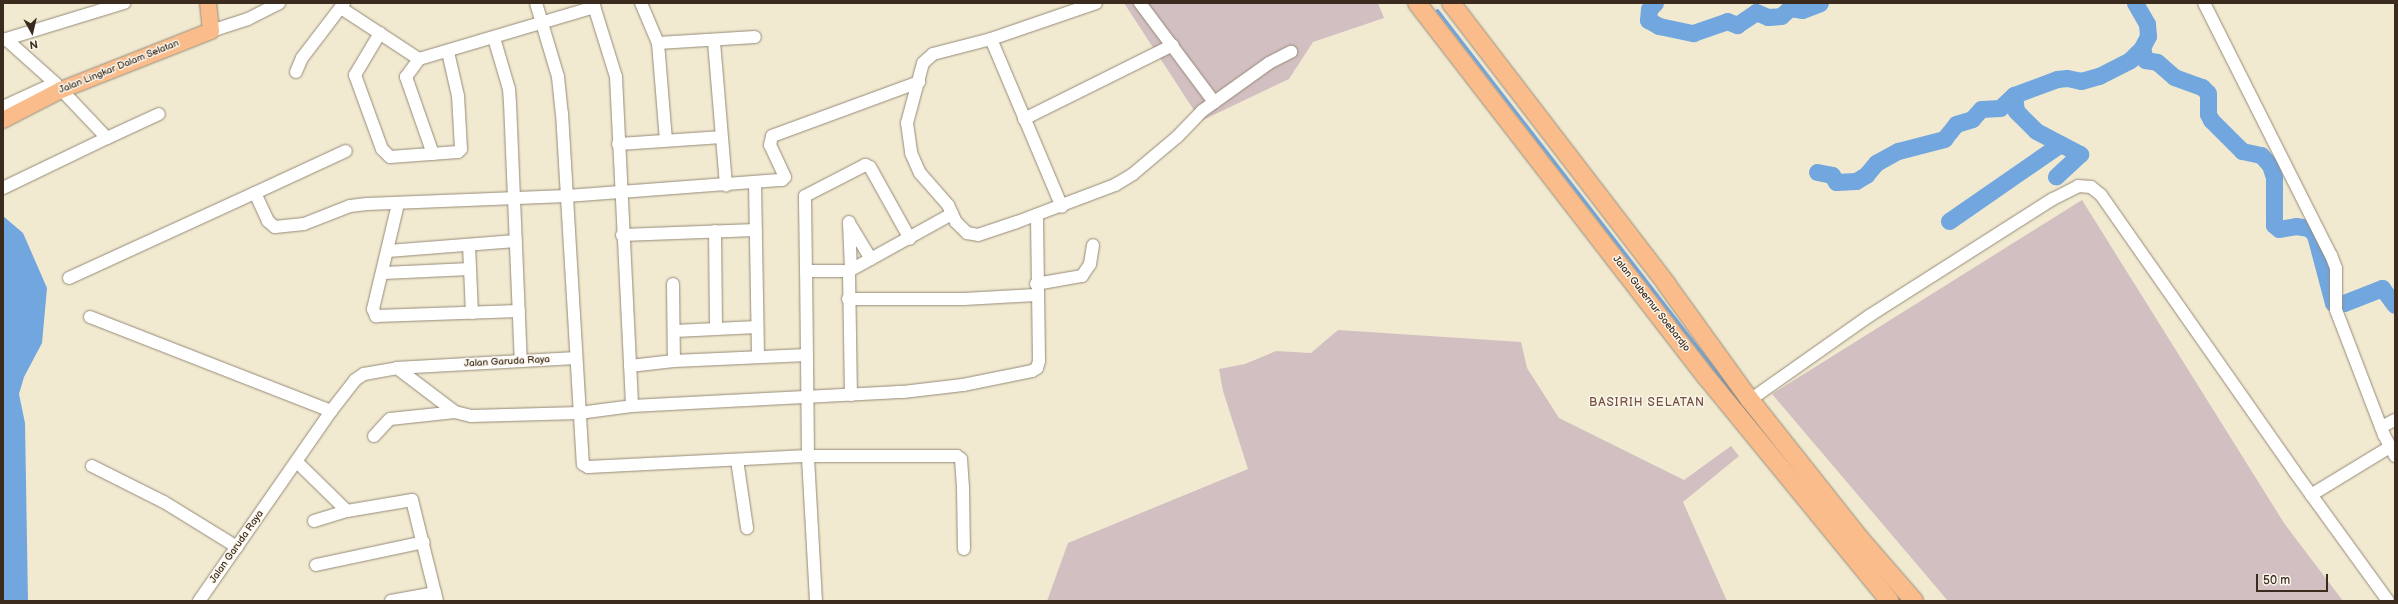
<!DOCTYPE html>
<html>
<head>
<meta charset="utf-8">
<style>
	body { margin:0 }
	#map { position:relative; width:2398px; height:604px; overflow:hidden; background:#f1ead1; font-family:"Balsamiq Sans",sans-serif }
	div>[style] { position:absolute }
	.industrial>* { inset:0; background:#d2bfc1 }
	.water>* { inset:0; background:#71a6de }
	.stream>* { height:3px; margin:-1.5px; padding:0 1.5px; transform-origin:1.5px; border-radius:1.5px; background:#71a6de }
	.river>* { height:17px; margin:-8.5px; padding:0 8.5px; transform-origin:8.5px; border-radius:8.5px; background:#71a6de }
	.roads { filter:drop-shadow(0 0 1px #968a78) drop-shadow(0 0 1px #968a78) }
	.minor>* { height:12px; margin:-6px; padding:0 6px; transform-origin:6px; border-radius:6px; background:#fff }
	.major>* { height:16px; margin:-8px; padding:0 8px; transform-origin:8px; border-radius:8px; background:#fabc8b }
	.highway>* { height:18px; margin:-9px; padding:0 9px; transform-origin:9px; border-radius:9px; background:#fabc8b }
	span { translate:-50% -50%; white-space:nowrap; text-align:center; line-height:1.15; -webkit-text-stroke:3px #fbf7ec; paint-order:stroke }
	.street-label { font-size:10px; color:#3b2a1e }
	.quarter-label { font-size:12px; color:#754f40; letter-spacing:1px }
	.frame { position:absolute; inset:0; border:4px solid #3b2a1e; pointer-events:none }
	.north { position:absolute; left:12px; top:12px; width:40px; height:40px; -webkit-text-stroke:3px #fbf7ec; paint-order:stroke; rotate:172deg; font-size:11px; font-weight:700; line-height:16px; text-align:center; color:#3b2a1e }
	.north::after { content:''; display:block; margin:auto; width:14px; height:18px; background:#3b2a1e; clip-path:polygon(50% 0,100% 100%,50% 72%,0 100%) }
	.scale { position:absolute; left:2256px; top:574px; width:72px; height:18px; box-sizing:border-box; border:2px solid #3b2a1e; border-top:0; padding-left:5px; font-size:12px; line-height:14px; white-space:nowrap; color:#3b2a1e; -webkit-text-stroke:3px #fbf7ec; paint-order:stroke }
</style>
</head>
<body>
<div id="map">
	<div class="industrial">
		<i style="clip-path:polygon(1124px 3px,1378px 3px,1384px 18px,1313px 42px,1289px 79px,1201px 121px)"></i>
		<i style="clip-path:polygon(2082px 200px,2284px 523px,2343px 601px,1948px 601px,1772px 394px)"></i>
		<i style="clip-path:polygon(1338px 330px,1521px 342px,1527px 368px,1559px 418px,1684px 480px,1731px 446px,1739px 456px,1683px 502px,1727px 601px,1047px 601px,1068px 543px,1248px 469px,1223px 391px,1219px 369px,1245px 364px,1276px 351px,1311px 353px)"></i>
	</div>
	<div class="water">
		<i style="clip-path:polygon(3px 216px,23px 233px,47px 288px,42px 343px,24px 377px,19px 394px,25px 423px,28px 601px,3px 601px)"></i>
	</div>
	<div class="stream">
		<i style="left:1437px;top:10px;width:527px;rotate:52.33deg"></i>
		<i style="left:1896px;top:595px;width:8px;rotate:50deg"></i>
	</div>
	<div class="river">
		<i style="left:1655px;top:3px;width:8px;rotate:135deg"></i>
		<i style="left:1649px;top:9px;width:11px;rotate:95deg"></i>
		<i style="left:1648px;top:20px;width:13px;rotate:29deg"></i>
		<i style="left:1659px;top:26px;width:35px;rotate:12deg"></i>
		<i style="left:1693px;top:33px;width:36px;rotate:-19deg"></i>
		<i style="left:1727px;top:21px;width:11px;rotate:22deg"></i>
		<i style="left:1737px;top:25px;width:23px;rotate:-34deg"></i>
		<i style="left:1756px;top:12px;width:13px;rotate:23deg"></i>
		<i style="left:1768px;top:17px;width:13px;rotate:-4deg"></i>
		<i style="left:1781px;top:16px;width:12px;rotate:-42deg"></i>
		<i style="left:1790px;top:8px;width:12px;rotate:9deg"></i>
		<i style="left:1802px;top:10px;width:19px;rotate:-21deg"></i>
		<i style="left:2135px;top:3px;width:24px;rotate:60deg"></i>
		<i style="left:2147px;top:24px;width:12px;rotate:85deg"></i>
		<i style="left:2148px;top:36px;width:13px;rotate:117deg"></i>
		<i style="left:2142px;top:48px;width:12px;rotate:76deg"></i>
		<i style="left:2145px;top:60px;width:12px;rotate:9deg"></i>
		<i style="left:2157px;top:62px;width:23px;rotate:41deg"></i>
		<i style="left:2174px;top:77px;width:30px;rotate:20deg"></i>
		<i style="left:2202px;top:87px;width:8px;rotate:45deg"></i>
		<i style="left:2208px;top:93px;width:21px;rotate:90deg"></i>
		<i style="left:2208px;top:114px;width:7px;rotate:63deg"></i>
		<i style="left:2211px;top:120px;width:44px;rotate:45deg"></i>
		<i style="left:2242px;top:151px;width:19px;rotate:12deg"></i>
		<i style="left:2261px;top:155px;width:13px;rotate:48deg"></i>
		<i style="left:2270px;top:165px;width:13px;rotate:72deg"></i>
		<i style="left:2274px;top:177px;width:48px;rotate:90deg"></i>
		<i style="left:2274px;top:225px;width:6px;rotate:39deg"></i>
		<i style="left:2279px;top:229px;width:17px;rotate:-10deg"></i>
		<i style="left:2296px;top:226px;width:13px;rotate:9deg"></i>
		<i style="left:2309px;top:228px;width:9px;rotate:49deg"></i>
		<i style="left:2315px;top:235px;width:70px;rotate:75.2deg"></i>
		<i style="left:2333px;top:303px;width:11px"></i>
		<i style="left:2344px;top:303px;width:41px;rotate:-21.5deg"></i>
		<i style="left:2382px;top:288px;width:21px;rotate:53deg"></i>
		<i style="left:2014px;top:95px;width:16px;rotate:83deg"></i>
		<i style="left:2016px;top:111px;width:28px;rotate:45deg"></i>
		<i style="left:2036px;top:131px;width:50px;rotate:27.6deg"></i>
		<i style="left:2080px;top:154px;width:33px;rotate:137deg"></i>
		<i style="left:1817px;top:172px;width:15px;rotate:11deg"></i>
		<i style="left:1832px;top:175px;width:8px;rotate:60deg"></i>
		<i style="left:1836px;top:182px;width:20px;rotate:-3deg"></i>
		<i style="left:1856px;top:181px;width:12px;rotate:-31deg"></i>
		<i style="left:1866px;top:175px;width:16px;rotate:-50deg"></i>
		<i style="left:1876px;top:163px;width:25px;rotate:-29deg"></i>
		<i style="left:1898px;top:151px;width:48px;rotate:-14.6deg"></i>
		<i style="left:1944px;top:139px;width:19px;rotate:-51deg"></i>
		<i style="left:1956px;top:124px;width:17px;rotate:-17deg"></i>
		<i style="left:1972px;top:119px;width:13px;rotate:-48deg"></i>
		<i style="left:1981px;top:109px;width:19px;rotate:-3deg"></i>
		<i style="left:2000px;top:108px;width:19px;rotate:-43deg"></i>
		<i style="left:2014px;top:95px;width:46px;rotate:-20.4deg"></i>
		<i style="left:2057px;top:79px;width:10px;rotate:-6deg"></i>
		<i style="left:2067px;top:78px;width:14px;rotate:12deg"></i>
		<i style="left:2081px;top:81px;width:19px;rotate:-16deg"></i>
		<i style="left:2099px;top:76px;width:35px;rotate:-27deg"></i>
		<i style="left:2130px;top:60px;width:17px;rotate:-45deg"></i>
		<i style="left:1949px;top:221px;width:135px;rotate:-34.7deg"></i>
	</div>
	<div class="roads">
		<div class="minor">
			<i style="left:536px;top:3px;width:77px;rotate:73.4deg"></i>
			<i style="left:558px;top:77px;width:36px;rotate:84deg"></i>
			<i style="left:562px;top:113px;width:352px;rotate:86.6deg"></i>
			<i style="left:583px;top:464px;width:6px;rotate:31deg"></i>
			<i style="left:588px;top:467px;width:220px;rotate:-2.9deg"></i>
			<i style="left:808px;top:456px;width:149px"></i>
			<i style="left:957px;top:456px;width:5px;rotate:37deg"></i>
			<i style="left:961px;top:459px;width:29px;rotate:86deg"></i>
			<i style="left:963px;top:488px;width:61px;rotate:89.1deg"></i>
			<i style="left:593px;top:3px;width:77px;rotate:72.7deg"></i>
			<i style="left:616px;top:77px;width:329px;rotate:87.2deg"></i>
			<i style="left:641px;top:3px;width:43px;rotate:67deg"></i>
			<i style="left:658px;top:43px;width:97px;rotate:85.3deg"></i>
			<i style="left:1096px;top:3px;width:111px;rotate:161.1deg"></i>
			<i style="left:991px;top:39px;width:60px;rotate:165.5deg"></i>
			<i style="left:933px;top:54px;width:13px;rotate:138deg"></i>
			<i style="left:923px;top:63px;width:62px;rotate:104.9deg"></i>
			<i style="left:907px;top:123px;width:30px;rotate:82deg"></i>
			<i style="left:911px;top:153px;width:22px;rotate:66deg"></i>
			<i style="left:920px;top:173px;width:43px;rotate:48.8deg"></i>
			<i style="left:948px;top:205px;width:19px;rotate:65deg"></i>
			<i style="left:956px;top:222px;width:16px;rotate:45deg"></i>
			<i style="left:967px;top:233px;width:11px;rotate:10deg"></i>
			<i style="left:978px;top:235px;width:41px;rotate:-18.4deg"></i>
			<i style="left:1017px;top:222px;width:105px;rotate:-20.7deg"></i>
			<i style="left:1115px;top:185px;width:21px;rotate:-31deg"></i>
			<i style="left:1133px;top:174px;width:57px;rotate:-40.1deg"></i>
			<i style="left:1177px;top:137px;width:36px;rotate:-46deg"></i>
			<i style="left:1202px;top:111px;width:82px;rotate:-35.6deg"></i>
			<i style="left:1269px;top:63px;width:25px;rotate:-27deg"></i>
			<i style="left:1140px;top:3px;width:124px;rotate:53.2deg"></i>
			<i style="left:2204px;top:3px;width:282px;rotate:63.3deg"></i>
			<i style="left:2331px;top:255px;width:14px;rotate:69deg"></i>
			<i style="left:2336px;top:268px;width:42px;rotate:90deg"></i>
			<i style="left:2336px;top:310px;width:134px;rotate:69deg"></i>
			<i style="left:2384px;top:435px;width:24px;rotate:62deg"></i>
			<i style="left:341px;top:8px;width:93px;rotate:33.2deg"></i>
			<i style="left:211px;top:31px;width:39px;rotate:-18deg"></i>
			<i style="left:248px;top:19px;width:35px;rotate:-27deg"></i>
			<i style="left:380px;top:33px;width:49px;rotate:120.8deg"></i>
			<i style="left:355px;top:75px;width:79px;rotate:70deg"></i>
			<i style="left:382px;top:149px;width:11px;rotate:45deg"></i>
			<i style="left:390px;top:157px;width:68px;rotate:-4.2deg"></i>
			<i style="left:458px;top:152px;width:4px;rotate:-45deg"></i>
			<i style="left:461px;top:149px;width:53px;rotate:-93.2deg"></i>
			<i style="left:458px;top:96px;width:45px;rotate:-102.8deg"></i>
			<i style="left:494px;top:38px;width:53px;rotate:73.6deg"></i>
			<i style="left:509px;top:89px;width:14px;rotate:86deg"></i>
			<i style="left:510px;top:103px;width:258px;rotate:87.6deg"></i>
			<i style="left:991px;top:39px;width:182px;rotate:67.1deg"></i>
			<i style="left:3px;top:40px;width:127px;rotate:-17deg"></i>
			<i style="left:714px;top:42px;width:144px;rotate:85.2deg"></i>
			<i style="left:658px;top:43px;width:97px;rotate:-3.5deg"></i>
			<i style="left:296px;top:72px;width:15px;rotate:-67deg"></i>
			<i style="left:302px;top:58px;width:69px;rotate:-52.6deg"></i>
			<i style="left:3px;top:107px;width:57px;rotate:-24.8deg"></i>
			<i style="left:1024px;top:119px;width:166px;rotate:-26.4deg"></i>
			<i style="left:107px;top:138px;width:57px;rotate:-24.8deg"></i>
			<i style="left:618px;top:144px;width:102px;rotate:-3.9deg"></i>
			<i style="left:433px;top:154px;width:82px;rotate:-109.3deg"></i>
			<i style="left:406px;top:77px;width:22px;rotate:-54deg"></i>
			<i style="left:419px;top:59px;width:183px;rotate:-16.5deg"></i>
			<i style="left:755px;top:183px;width:173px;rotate:89deg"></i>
			<i style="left:3px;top:188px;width:115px;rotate:-25.7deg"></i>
			<i style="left:107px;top:138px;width:76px;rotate:-133.4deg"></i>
			<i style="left:55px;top:83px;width:66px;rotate:-138.1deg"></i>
			<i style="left:255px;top:193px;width:100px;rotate:-24.8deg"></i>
			<i style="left:398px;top:204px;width:108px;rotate:103.4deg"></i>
			<i style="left:373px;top:309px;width:8px;rotate:67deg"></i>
			<i style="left:376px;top:316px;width:143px;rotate:-2deg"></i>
			<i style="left:849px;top:222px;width:48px;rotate:87.6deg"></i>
			<i style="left:849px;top:223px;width:42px;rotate:58.6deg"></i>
			<i style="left:715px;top:231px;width:97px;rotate:89.4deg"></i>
			<i style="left:622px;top:235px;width:134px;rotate:-2.1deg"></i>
			<i style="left:469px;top:245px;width:68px;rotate:87.5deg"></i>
			<i style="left:388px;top:251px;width:128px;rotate:-4.5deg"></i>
			<i style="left:806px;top:271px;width:75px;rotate:-90.8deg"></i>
			<i style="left:805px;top:196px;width:68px;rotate:-27.3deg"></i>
			<i style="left:865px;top:165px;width:5px;rotate:22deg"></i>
			<i style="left:870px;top:167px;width:82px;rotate:60.9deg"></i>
			<i style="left:849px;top:271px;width:124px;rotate:89.1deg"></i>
			<i style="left:384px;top:273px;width:86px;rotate:-2.7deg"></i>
			<i style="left:69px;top:278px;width:205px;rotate:-24.6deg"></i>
			<i style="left:255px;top:193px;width:31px;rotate:65deg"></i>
			<i style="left:268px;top:221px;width:9px;rotate:41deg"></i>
			<i style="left:275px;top:227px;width:29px;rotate:-6deg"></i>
			<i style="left:304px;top:224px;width:49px;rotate:-21.4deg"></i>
			<i style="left:350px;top:206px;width:17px;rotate:-7deg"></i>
			<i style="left:367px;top:204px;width:200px;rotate:-2.3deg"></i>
			<i style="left:567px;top:196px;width:216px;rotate:-4.3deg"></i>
			<i style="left:782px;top:180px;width:4px;rotate:-45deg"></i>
			<i style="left:785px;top:177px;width:35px;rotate:-115deg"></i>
			<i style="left:770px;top:145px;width:9px;rotate:-77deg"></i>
			<i style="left:772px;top:136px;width:157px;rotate:-20.2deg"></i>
			<i style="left:673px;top:284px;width:77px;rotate:89.3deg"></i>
			<i style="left:1036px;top:284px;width:47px;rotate:-9.9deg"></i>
			<i style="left:1082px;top:276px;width:14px;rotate:-56deg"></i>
			<i style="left:1090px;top:264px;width:19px;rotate:-81deg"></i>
			<i style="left:848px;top:299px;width:116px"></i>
			<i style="left:964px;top:299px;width:72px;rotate:-3.2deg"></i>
			<i style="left:90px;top:317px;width:259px;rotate:21.3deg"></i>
			<i style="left:675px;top:331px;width:82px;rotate:-2.8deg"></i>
			<i style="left:630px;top:366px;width:44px;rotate:-6.5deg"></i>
			<i style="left:674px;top:361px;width:133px;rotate:-2.6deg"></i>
			<i style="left:397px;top:368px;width:73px;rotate:37.2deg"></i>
			<i style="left:455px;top:412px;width:16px;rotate:14deg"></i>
			<i style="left:471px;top:416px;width:108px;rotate:-1.6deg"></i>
			<i style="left:579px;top:413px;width:53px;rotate:-7.5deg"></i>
			<i style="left:632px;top:406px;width:271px;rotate:-3deg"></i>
			<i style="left:903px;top:392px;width:60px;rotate:-6.7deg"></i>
			<i style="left:963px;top:385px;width:70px;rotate:-11.5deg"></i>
			<i style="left:1032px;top:371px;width:6px;rotate:-31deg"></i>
			<i style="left:1037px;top:368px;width:7px;rotate:-74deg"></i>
			<i style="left:1039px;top:361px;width:146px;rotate:-90.8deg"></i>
			<i style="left:1750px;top:400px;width:146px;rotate:-35.2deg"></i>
			<i style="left:1869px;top:316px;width:218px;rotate:-32.5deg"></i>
			<i style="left:2053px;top:199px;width:28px;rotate:-27deg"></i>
			<i style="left:2078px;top:186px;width:13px;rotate:4deg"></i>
			<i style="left:2091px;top:187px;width:13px;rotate:39deg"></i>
			<i style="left:2101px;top:195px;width:337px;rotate:55deg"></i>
			<i style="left:2294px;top:471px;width:160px;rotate:54.1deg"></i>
			<i style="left:2381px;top:427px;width:16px;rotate:-27deg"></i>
			<i style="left:374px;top:436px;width:23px;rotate:-47deg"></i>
			<i style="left:390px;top:419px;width:65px;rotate:-6.1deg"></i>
			<i style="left:737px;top:460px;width:69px;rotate:81.6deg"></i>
			<i style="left:297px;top:462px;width:70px;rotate:44.4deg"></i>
			<i style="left:347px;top:511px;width:66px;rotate:-9.6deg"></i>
			<i style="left:412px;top:500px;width:104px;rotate:76.1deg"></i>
			<i style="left:92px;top:466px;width:80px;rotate:26.6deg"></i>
			<i style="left:164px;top:502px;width:86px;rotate:31.7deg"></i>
			<i style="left:2311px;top:495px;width:92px;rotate:-31.3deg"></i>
			<i style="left:314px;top:521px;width:34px;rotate:-17deg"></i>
			<i style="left:316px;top:565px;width:110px;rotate:-12deg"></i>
			<i style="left:199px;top:601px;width:231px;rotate:-55.2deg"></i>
			<i style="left:331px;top:411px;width:39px;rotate:-52deg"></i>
			<i style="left:355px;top:380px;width:11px;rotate:-34deg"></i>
			<i style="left:364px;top:374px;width:34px;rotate:-10deg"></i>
			<i style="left:397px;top:368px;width:178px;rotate:-3.2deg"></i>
			<i style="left:391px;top:601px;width:45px;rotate:-10.3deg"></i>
			<i style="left:816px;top:601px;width:145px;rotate:-93.2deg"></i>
			<i style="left:808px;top:456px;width:185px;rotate:-90.6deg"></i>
			<i style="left:806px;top:271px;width:43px"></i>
			<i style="left:849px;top:271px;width:118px;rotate:-29deg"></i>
		</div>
		<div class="major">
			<i style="left:3px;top:120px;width:65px;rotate:-27.3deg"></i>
			<i style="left:61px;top:90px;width:161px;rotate:-21.5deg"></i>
			<i style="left:211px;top:31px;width:28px;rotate:-96deg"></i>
		</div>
		<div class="highway">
			<i style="left:1417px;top:3px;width:475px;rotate:52.3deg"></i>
			<i style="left:1708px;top:379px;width:287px;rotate:50.7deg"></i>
			<i style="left:1451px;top:3px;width:355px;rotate:52.5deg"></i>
			<i style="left:1667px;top:285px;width:142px;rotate:54.2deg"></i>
			<i style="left:1750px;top:400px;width:179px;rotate:51.6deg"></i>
			<i style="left:1861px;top:540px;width:81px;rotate:49deg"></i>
		</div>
	</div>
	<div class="street-label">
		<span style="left:119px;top:67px;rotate:-22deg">Jalan Lingkar Dalam Selatan</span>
		<span style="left:1651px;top:304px;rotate:52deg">Jalan Gubernur Soebardjo</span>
		<span style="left:507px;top:362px;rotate:-3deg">Jalan Garuda Raya</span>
		<span style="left:237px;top:547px;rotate:-55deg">Jalan Garuda Raya</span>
	</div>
	<div class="quarter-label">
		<span style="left:1647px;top:403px">BASIRIH SELATAN</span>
	</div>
	<div class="frame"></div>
	<div class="north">N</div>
	<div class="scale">50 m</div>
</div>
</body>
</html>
